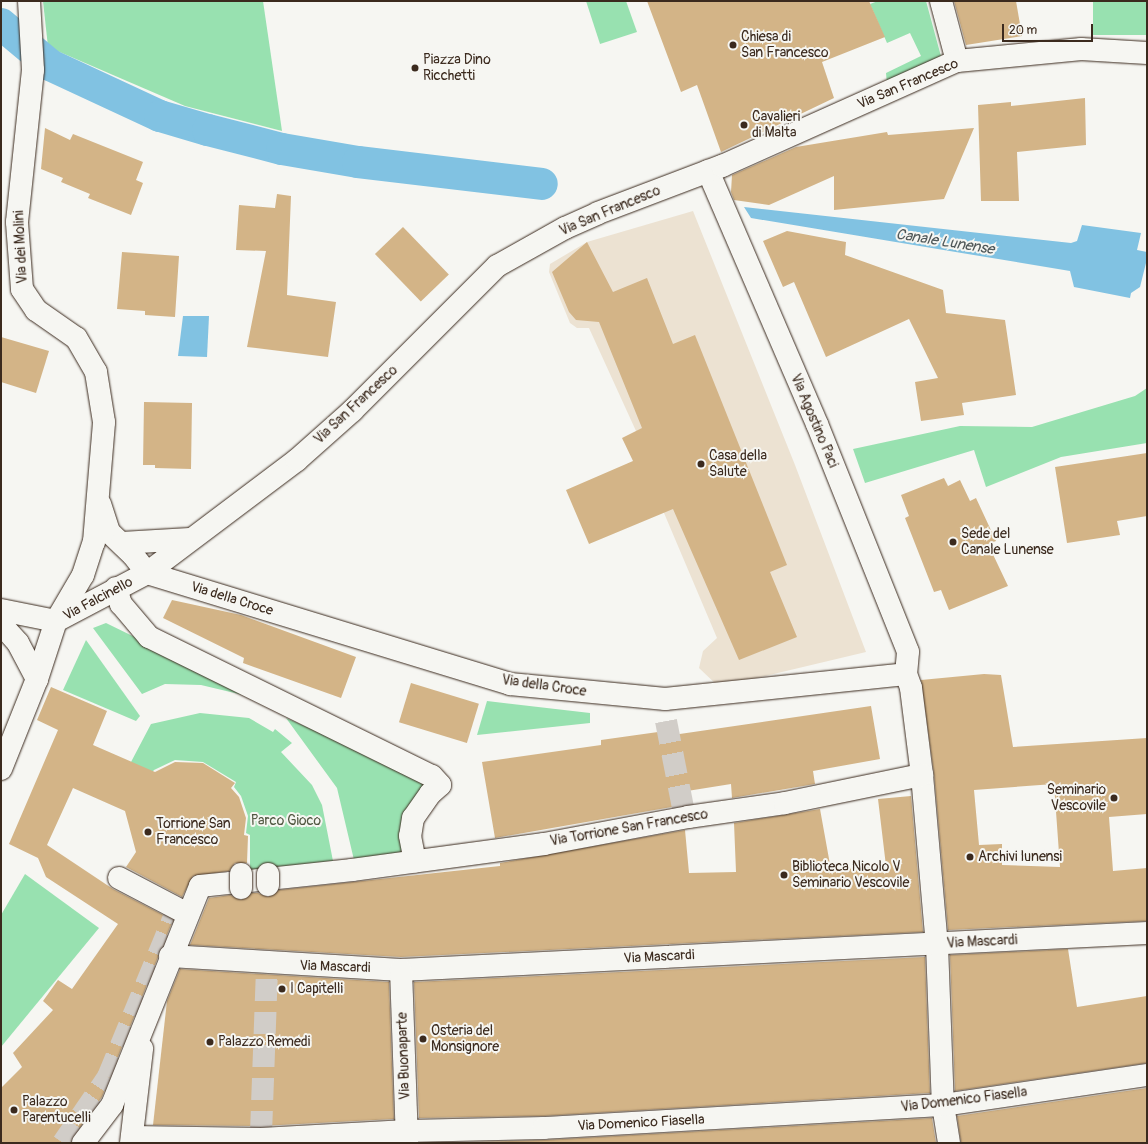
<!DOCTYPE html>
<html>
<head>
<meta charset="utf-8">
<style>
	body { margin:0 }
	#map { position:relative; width:1148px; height:1144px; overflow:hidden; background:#f6f6f2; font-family:Pangolin,sans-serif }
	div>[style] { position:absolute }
	.built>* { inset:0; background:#ece2d2 }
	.green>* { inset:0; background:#98e1b0; transform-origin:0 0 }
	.water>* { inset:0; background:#81c2e2 }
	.canal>* { height:32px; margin:-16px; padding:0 16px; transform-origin:16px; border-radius:16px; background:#81c2e2 }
	.building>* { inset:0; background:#d3b487; transform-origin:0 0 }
	.street-tunnel>* { height:22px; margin-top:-11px; transform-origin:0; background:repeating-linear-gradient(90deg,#d1cdc8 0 22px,transparent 0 33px) }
	.roads { filter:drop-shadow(0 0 1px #3b2a1e) drop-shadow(0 0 1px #3b2a1e) }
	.street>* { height:22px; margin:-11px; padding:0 11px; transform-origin:11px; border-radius:11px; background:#f6f6f2 }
	.secondary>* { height:22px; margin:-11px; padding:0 11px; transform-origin:11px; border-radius:11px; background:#f6f6f2 }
	.bridges { filter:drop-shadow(0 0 1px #3b2a1e) drop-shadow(0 0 1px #3b2a1e) }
	.street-bridge>* { height:22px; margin:-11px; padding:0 11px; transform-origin:11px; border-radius:11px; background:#f6f6f2 }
	.dots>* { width:11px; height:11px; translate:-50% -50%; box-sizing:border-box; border:2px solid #f6f6f2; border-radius:50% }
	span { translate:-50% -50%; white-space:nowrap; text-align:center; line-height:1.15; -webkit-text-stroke:4px #f6f6f2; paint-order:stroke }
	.poi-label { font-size:14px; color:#3b2a1e }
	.left { translate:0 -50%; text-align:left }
	.right { translate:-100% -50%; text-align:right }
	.street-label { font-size:14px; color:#3b2a1e }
	.park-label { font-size:14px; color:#525842 }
	.water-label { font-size:15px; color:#505859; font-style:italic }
	.frame { position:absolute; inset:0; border:2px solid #3b2a1e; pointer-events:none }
	.scale { position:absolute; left:1002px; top:24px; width:91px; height:18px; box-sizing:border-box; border:2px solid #3b2a1e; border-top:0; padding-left:5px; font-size:12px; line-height:14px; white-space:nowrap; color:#3b2a1e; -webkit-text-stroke:3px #f6f6f2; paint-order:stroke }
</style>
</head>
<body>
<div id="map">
	<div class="built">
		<i style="clip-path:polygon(693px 211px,795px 465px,866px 652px,719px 687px,699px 668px,703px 651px,717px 638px,664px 513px,636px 431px,589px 328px,577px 328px,570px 323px,549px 272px,550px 264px,587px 242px)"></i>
	</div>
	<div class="green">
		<i style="clip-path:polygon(43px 1px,263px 1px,282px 131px,185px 106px,48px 47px)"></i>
		<i style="clip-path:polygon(586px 1px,626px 1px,637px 32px,600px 44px)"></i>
		<i style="clip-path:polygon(878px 1px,926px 1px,942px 60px,887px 84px,886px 73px,921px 56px,910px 33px,887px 43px,870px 4px)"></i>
		<i style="left:1093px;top:1px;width:54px;height:34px"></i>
		<i style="clip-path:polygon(1147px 388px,1147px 443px,1061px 457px,986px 487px,974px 450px,865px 483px,853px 449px,960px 426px,1032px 427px,1135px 396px)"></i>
		<i style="clip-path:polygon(106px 623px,245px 691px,243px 695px,201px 685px,165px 684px,142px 694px,93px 628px)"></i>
		<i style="clip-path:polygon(86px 640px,140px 716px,136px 721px,63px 690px)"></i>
		<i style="clip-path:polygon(487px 701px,590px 713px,590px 723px,477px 735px)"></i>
		<i style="clip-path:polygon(200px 713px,249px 718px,273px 732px,275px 729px,292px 743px,281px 752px,312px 785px,322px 805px,333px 861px,250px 870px,250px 835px,246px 833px,248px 816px,241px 796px,234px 787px,236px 782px,203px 762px,175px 760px,154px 770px,132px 797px,131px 762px,151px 724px)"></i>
		<i style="clip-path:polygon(286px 718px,335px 739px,430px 785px,405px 854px,354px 860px,337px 788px)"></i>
		<i style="clip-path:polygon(25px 874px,99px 928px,1px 1047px,1px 915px)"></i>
	</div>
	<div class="water">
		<i style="clip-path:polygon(744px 207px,1071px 243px,1077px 241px,1082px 225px,1141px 233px,1137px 250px,1147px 252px,1147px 259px,1140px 287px,1131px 293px,1130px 298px,1074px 287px,1070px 271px,751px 218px)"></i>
		<i style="clip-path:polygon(183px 316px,209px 316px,207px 357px,178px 356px)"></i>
	</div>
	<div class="canal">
		<i style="left:1px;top:24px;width:64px;rotate:39.9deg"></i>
		<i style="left:50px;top:65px;width:121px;rotate:24.9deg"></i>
		<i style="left:160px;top:116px;width:50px;rotate:16.3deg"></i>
		<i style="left:208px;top:130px;width:76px;rotate:14.4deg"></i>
		<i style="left:282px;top:149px;width:77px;rotate:9.7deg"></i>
		<i style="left:358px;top:162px;width:185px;rotate:6.8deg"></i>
	</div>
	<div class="building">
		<i style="clip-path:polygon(647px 1px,869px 1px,885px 37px,822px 62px,834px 98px,721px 152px,697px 85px,681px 92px)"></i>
		<i style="clip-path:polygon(954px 1px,1016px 1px,1022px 36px,966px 45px)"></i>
		<i style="clip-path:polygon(1085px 98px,1086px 145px,1017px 152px,1019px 201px,981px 201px,978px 105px,1011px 102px,1011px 106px)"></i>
		<i style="clip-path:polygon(45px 128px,70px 140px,73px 134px,143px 162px,136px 180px,143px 183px,131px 215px,88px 198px,90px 194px,61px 182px,63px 178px,41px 169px)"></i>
		<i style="clip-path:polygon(974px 128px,944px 199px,834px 210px,834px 176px,769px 205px,734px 200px,731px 192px,732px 175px,796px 147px,887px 132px,888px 135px)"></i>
		<i style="clip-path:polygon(277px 194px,291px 196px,287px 295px,336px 302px,328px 357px,247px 347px,266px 251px,236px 250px,239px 205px,275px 208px)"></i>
		<i style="left:403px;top:227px;width:66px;height:39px;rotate:46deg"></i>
		<i style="clip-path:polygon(787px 231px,846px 242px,845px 255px,943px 290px,946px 313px,1005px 320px,1016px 395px,962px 403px,964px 415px,921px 421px,915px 382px,938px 378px,909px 319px,826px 357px,794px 282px,783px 287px,763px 241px)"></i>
		<i style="clip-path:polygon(587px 242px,613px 292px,647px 278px,673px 344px,695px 335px,787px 565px,770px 572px,797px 637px,739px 660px,673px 509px,589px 544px,566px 490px,633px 461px,622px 438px,642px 428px,599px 322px,576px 320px,569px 312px,552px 272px)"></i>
		<i style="clip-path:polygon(122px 252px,179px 256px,175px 317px,145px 315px,145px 311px,117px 309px)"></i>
		<i style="clip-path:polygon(1px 337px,49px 351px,36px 393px,1px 382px)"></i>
		<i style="clip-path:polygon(144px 402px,192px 403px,191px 469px,155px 468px,155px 465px,143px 465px)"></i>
		<i style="clip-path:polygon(1147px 453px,1147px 516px,1117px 521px,1120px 535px,1067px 543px,1055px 467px)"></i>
		<i style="clip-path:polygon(944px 478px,948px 486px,960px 480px,970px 501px,976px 498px,996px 541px,988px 544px,1008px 586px,949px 610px,941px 590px,934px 592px,905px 518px,909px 516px,901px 495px)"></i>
		<i style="clip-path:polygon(172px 600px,241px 615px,356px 657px,341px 698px,243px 663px,244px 658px,163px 618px)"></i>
		<i style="clip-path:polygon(evenodd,984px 674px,1001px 675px,1013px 747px,1147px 738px,1147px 814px,1109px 817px,1113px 871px,1147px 868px,1147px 921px,948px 930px,934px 774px,921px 680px,984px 674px,1054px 784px,1060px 867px,1002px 865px,1002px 844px,979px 845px,974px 790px,1054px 784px)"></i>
		<i style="left:411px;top:683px;width:71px;height:41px;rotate:17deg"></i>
		<i style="clip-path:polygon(51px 687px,107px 711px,93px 745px,155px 772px,175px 762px,203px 763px,235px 783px,231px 788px,239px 797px,246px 818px,244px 835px,248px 836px,247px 863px,235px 863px,229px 871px,193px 876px,182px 897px,126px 867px,136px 852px,125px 811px,73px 788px,47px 845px,113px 889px,173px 920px,102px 1097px,69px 1143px,1px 1143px,1px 1088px,22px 1067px,13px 1053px,53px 1010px,43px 1001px,58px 980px,72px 989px,118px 924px,46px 877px,38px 858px,9px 844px,58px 730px,37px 720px)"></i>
		<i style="clip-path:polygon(871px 706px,880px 759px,813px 771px,815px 784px,732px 798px,731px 784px,681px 792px,683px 805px,495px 838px,482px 762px,601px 745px,601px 740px,658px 732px,659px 737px)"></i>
		<i style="clip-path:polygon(911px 796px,923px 932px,401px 957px,190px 945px,209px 898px,230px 895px,241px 900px,252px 893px,258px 893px,268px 897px,279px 890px,500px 866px,500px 863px,685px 830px,689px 873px,736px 872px,734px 823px,820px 809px,831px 870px,886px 866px,878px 799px)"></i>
		<i style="clip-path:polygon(1068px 949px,1077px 1007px,1147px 996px,1147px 1063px,955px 1091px,950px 955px)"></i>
		<i style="clip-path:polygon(925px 957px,930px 1093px,544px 1116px,419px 1118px,414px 982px)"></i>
		<i style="clip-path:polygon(180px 969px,389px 982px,394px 1119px,261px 1126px,153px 1125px,167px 1001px)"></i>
		<i style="clip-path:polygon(1147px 1088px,1147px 1143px,961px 1143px,957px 1116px)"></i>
		<i style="clip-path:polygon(932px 1118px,936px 1143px,430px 1143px,545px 1140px)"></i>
	</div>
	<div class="street-tunnel">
		<i style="left:666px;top:721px;width:89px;rotate:78.9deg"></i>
		<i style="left:261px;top:1133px;width:160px;rotate:-87.9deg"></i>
		<i style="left:63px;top:1143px;width:80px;rotate:-55.7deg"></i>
		<i style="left:108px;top:1077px;width:181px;rotate:-67.6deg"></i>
	</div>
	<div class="roads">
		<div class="street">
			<i style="left:941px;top:1px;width:62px;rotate:75.1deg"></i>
			<i style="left:708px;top:171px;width:275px;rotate:66.7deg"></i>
			<i style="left:817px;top:424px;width:245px;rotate:68.2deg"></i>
			<i style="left:908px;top:652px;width:22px;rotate:95deg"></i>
			<i style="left:906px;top:674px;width:15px;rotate:70deg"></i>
			<i style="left:911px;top:688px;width:88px;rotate:82.8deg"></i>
			<i style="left:922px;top:775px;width:171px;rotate:85deg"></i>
			<i style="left:937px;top:945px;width:160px;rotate:87.9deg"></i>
			<i style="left:943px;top:1105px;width:38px;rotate:81deg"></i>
			<i style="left:147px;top:573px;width:380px;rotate:17deg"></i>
			<i style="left:510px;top:684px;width:156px;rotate:5.5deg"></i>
			<i style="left:665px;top:699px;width:242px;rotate:-5.9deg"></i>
			<i style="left:116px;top:588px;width:17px;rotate:73deg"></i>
			<i style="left:121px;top:604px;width:43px;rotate:49.7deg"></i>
			<i style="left:149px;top:637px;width:315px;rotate:26.2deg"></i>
			<i style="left:432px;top:776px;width:12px;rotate:48deg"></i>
			<i style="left:440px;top:785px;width:13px;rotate:138deg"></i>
			<i style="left:430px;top:794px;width:29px;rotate:125deg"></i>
			<i style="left:413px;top:818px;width:18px;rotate:99deg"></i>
			<i style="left:410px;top:836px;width:26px;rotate:79deg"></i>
			<i style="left:119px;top:878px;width:78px;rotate:27.6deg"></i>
			<i style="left:231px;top:883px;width:122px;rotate:-6.1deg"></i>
			<i style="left:352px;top:870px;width:194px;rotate:-7.7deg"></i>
			<i style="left:544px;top:844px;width:147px;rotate:-10.6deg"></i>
			<i style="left:688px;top:817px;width:98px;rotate:-8.2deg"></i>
			<i style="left:785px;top:803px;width:140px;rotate:-11.6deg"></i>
			<i style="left:170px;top:956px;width:231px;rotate:3.5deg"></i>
			<i style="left:401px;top:970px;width:747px;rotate:-2.84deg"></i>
			<i style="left:401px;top:970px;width:173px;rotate:88deg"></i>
			<i style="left:132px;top:1137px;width:129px;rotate:0.9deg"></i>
			<i style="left:261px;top:1139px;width:146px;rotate:-3.1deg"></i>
			<i style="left:407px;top:1131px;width:137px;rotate:-1.3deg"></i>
			<i style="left:544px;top:1128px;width:400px;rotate:-3.3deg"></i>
			<i style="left:943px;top:1105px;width:206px;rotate:-8.4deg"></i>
			<i style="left:83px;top:1143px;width:48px;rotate:-52.7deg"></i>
			<i style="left:112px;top:1105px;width:236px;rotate:-68.1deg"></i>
			<i style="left:200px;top:886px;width:28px;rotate:-6deg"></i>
			<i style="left:131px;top:1143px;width:95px;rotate:-83.3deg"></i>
		</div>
		<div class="secondary">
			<i style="left:100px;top:504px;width:29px;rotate:72deg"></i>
			<i style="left:109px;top:532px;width:33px;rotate:44deg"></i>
			<i style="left:133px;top:555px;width:23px;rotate:52deg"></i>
			<i style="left:122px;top:543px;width:68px;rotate:-3.4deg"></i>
			<i style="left:1px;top:610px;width:56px;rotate:11.3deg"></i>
			<i style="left:56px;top:621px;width:103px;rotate:-27.8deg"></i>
			<i style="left:147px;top:573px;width:188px;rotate:-37deg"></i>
			<i style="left:297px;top:460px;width:74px;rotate:-41.7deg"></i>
			<i style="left:352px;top:411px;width:205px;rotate:-45deg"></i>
			<i style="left:497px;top:266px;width:78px;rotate:-29.2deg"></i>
			<i style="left:565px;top:228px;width:36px;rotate:-24deg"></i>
			<i style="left:598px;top:213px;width:133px;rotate:-20.8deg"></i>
			<i style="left:722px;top:166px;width:257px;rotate:-24.1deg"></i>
			<i style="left:957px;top:61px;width:125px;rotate:-5.5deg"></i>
			<i style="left:1081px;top:49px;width:66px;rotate:3.5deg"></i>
			<i style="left:1px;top:624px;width:25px;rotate:48deg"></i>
			<i style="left:18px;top:643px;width:41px;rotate:62.2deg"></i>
			<i style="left:1px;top:769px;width:97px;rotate:-68.2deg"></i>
			<i style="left:37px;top:679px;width:61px;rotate:-71.9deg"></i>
			<i style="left:56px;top:621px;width:53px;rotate:-59.6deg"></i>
			<i style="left:83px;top:575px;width:35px;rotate:-72deg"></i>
			<i style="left:94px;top:542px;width:120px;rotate:-85.2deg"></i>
			<i style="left:104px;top:422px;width:51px;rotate:-99.1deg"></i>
			<i style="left:96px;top:372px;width:39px;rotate:-120deg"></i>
			<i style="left:76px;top:338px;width:49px;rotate:-145deg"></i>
			<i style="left:36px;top:310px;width:25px;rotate:-124deg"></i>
			<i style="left:22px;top:289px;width:67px;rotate:-94.3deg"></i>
			<i style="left:17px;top:222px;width:153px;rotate:-84deg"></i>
			<i style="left:33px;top:70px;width:69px;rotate:-93.3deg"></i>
		</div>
	</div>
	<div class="bridges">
		<div class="street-bridge">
			<i style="left:268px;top:874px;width:11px;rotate:90deg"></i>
			<i style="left:241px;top:888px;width:14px;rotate:-90deg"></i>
		</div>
	</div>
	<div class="dots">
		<i style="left:733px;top:45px;background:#3b2a1e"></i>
		<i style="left:415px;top:68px;background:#3b2a1e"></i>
		<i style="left:744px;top:125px;background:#3b2a1e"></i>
		<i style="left:701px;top:464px;background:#3b2a1e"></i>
		<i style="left:953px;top:542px;background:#3b2a1e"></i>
		<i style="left:1114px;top:798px;background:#3b2a1e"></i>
		<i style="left:148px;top:832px;background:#3b2a1e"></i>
		<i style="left:970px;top:857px;background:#3b2a1e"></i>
		<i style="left:784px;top:875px;background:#3b2a1e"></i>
		<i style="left:282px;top:989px;background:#3b2a1e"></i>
		<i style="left:423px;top:1039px;background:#3b2a1e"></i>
		<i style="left:210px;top:1042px;background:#3b2a1e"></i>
		<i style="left:14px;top:1110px;background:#3b2a1e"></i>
	</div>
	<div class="poi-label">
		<span class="left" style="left:741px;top:45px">Chiesa di<br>San Francesco</span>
		<span class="left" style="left:423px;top:68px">Piazza Dino<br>Ricchetti</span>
		<span class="left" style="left:752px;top:125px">Cavalieri<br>di Malta</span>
		<span class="left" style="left:709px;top:464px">Casa della<br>Salute</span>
		<span class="left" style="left:961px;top:542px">Sede del<br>Canale Lunense</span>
		<span class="right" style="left:1106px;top:798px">Seminario<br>Vescovile</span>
		<span class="left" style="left:156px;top:832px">Torrione San<br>Francesco</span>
		<span class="left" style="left:978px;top:857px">Archivi lunensi</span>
		<span class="left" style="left:792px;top:875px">Biblioteca Nicolo V<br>Seminario Vescovile</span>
		<span class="left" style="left:290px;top:989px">I Capitelli</span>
		<span class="left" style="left:431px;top:1039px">Osteria del<br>Monsignore</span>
		<span class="left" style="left:218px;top:1042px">Palazzo Remedi</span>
		<span class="left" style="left:22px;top:1110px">Palazzo<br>Parentucelli</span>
	</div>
	<div class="street-label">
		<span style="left:908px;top:84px;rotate:-23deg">Via San Francesco</span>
		<span style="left:610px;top:211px;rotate:-23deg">Via San Francesco</span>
		<span style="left:21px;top:247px;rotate:-93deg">Via dei Molini</span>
		<span style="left:356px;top:405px;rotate:-43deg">Via San Francesco</span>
		<span style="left:814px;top:421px;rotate:67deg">Via Agostino Paci</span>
		<span style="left:98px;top:599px;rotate:-28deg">Via Falcinello</span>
		<span style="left:232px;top:599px;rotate:17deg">Via della Croce</span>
		<span style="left:544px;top:686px;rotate:8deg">Via della Croce</span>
		<span style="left:629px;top:828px;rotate:-10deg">Via Torrione San Francesco</span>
		<span style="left:982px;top:942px;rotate:-3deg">Via Mascardi</span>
		<span style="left:659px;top:957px;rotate:-3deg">Via Mascardi</span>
		<span style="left:335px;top:967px;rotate:2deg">Via Mascardi</span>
		<span style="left:404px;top:1056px;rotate:-92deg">Via Buonaparte</span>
		<span style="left:964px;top:1100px;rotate:-7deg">Via Domenico Fiasella</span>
		<span style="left:641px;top:1123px;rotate:-3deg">Via Domenico Fiasella</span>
	</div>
	<div class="park-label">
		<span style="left:286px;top:821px">Parco Gioco</span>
	</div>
	<div class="water-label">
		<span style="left:945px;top:242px;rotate:9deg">Canale Lunense</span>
	</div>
	<div class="frame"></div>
	<div class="scale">20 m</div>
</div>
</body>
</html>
